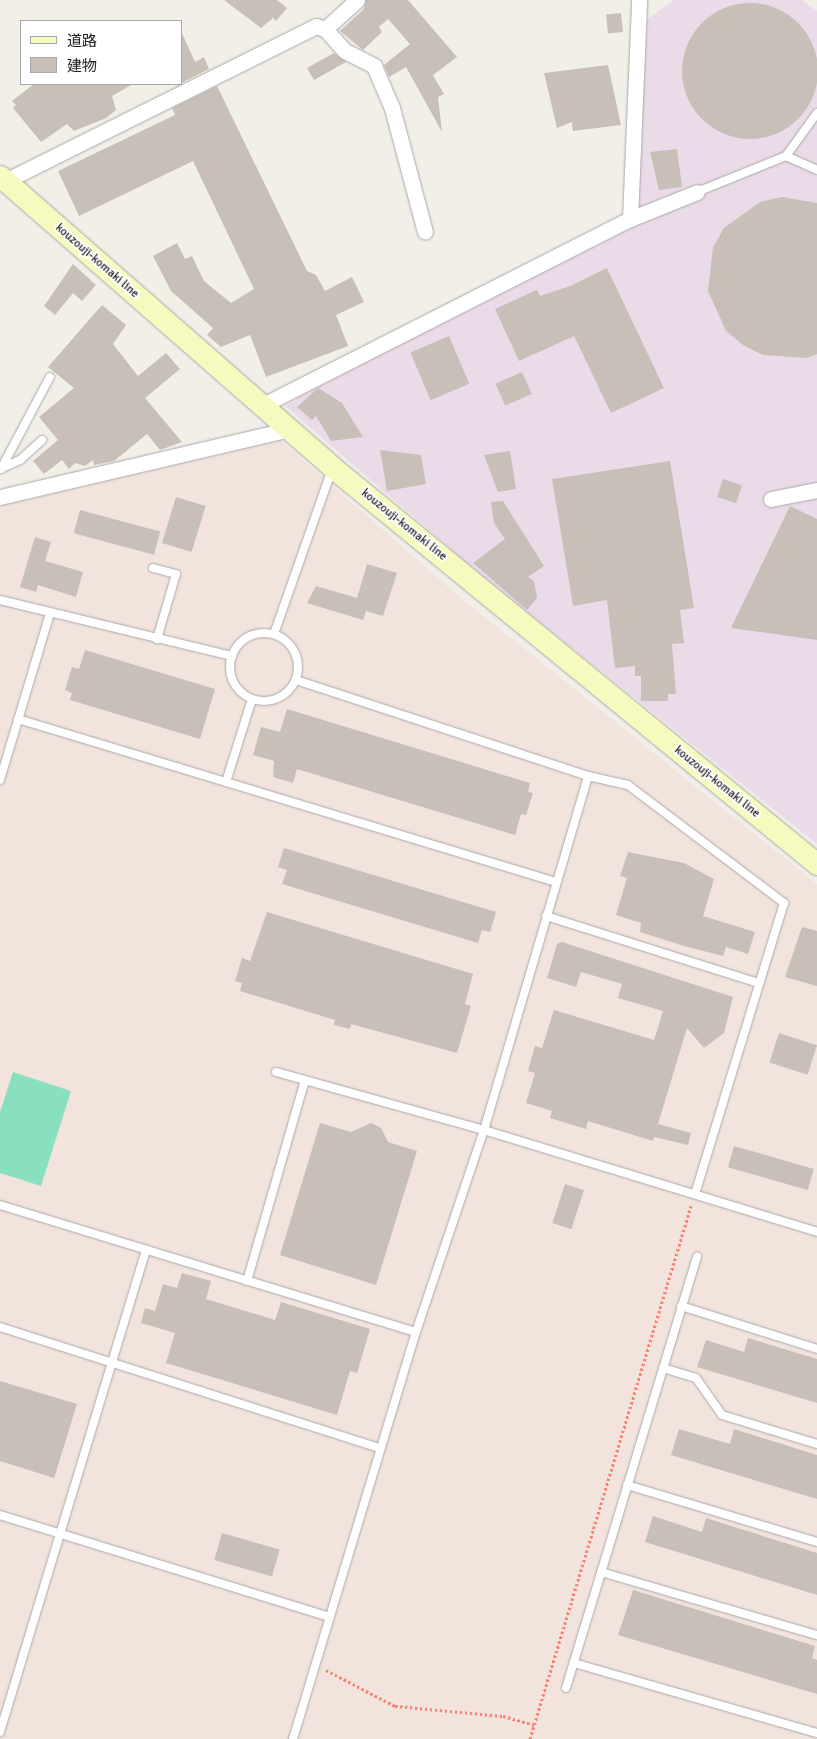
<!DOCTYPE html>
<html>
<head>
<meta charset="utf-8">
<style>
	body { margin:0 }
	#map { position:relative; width:817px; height:1739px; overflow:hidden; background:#f2efe9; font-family:Signika,"Noto Sans JP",sans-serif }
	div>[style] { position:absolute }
	.industrial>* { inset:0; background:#ebdbe8 }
	.military>* { inset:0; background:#f3e3dd }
	.pitch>* { inset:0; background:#88e0be }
	.building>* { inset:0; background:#c7bfb8; transform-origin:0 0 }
	.round { border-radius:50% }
	.path>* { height:3px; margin-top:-1.5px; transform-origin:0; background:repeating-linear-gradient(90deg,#fa8072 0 2.5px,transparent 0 5px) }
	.roads { filter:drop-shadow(0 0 1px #a9a9a9) drop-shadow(0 0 1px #a9a9a9) }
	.service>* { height:8px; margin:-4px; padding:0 4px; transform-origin:4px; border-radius:4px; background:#fff }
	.service>.ring { margin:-4px; padding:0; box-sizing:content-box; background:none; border:8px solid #fff; border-radius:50% }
	.minor>* { height:15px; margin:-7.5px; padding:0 7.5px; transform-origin:7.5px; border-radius:7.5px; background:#fff }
	.secondary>* { height:21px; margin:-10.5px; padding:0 10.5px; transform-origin:10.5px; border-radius:10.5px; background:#f7fabf }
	span { translate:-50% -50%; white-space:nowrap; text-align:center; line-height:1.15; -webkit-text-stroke:4px #fff; paint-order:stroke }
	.street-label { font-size:12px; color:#222 }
	.legend { position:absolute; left:20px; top:20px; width:162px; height:65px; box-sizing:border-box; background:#fff; border:1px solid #a7a7a7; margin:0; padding:6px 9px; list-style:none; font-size:15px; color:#222 }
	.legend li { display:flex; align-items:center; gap:10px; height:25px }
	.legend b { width:25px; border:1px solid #a7a7a7 }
</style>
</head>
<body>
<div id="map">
	<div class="industrial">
		<i style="clip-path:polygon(674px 0,802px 0,817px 11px,817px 844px,483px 577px,285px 406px,296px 400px,294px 396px,637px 225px,647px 19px)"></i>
	</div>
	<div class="military">
		<i style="clip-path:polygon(280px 440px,461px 598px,817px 884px,817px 1739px,0 1739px,0 504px)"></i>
	</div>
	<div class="pitch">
		<i style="clip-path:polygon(13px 1072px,71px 1091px,41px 1186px,0 1173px,0 1112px)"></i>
	</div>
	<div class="building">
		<i style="clip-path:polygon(224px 0,277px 0,287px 8px,276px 21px,273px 18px,261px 28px)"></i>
		<i style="clip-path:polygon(366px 0,408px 0,457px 57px,433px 75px,444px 94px,438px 97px,442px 132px,406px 67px,389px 77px,384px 65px,410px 44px,388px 19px,379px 27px,382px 32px,363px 50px,340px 31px,364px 9px)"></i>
		<i class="round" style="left:682px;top:3px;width:136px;height:136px"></i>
		<i style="left:621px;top:13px;width:19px;height:15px;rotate:84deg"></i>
		<i style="clip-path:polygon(181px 31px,195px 62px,204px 57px,209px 69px,181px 83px)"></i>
		<i style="clip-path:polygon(334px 53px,346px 62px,314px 80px,307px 68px)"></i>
		<i style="clip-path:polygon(608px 65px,621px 125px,573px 131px,572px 122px,557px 128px,544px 73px)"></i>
		<i style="clip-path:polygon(34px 84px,133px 84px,112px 96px,116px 110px,106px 118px,74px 131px,67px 124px,41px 142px,13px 108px,16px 105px,12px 101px)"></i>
		<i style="clip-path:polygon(217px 86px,307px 271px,316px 275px,325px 291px,352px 277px,364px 302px,336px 315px,348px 346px,266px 377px,250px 335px,221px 347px,207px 335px,213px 328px,171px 291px,153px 256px,177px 243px,185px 259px,192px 256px,204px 281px,231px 303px,254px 289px,193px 161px,79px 216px,58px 171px,175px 115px,172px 108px)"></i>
		<i style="clip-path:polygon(677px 149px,682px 187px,659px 190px,650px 152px)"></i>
		<i style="clip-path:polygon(782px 197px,817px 203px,817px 354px,807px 358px,763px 355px,743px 345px,726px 331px,708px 291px,713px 247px,724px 228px,760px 202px)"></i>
		<i style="clip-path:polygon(73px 264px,96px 285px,82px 301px,73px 293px,55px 315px,44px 306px)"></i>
		<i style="clip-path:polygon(607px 268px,664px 388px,611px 413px,574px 336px,519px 361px,495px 309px,537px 290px,540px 296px,570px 286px)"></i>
		<i style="clip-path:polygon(102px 305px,126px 325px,113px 344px,138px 376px,166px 353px,180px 369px,145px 398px,182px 442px,160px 450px,147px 434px,114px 461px,94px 465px,93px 460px,85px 466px,75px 463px,69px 469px,62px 460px,44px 474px,33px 461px,58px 440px,39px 417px,74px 388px,48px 367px)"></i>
		<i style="left:449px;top:336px;width:52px;height:42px;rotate:67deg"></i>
		<i style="left:522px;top:372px;width:24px;height:29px;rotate:66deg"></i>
		<i style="clip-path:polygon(318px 388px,342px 403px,363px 437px,331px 441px,316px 416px,312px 420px,297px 407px)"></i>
		<i style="clip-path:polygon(380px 450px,421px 455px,426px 484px,387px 491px)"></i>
		<i style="clip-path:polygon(510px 451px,516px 489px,498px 492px,484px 455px)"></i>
		<i style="clip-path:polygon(670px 461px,694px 608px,680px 610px,684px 643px,672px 644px,676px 694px,668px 694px,668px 701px,641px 701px,641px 676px,635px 676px,635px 666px,615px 668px,607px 600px,573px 606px,552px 479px)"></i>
		<i style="left:723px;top:479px;width:20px;height:19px;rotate:18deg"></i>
		<i style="left:176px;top:497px;width:31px;height:48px;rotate:17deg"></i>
		<i style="clip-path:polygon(503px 501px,544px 566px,528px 577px,534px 581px,537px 598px,527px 610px,473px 563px,505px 539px,494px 523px,491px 502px)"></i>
		<i style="clip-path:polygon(790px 506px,817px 519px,817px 640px,731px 628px)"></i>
		<i style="left:80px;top:510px;width:83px;height:24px;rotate:15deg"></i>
		<i style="clip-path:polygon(35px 537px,51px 542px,45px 561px,83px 572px,76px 597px,38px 585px,36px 592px,20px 587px)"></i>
		<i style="clip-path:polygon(367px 564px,397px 573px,383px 616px,366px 611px,363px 620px,307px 603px,316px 586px,357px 598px)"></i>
		<i style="clip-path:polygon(85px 650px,215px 689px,200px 739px,70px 700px,72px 693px,65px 690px,72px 667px,79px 669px)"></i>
		<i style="clip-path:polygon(287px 709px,530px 783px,528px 792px,533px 793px,526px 815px,521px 814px,515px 835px,297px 769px,293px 783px,273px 777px,274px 761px,253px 755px,261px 727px,280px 732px)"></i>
		<i style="clip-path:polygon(284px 848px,496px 912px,490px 932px,482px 930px,478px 943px,282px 884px,287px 870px,278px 867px)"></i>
		<i style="clip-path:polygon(628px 852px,684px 863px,714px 879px,703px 916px,755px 932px,748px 954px,726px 947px,723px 956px,684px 946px,640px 932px,641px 923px,616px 915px,627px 878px,620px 876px)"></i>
		<i style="clip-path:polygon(267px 912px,473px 974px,465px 1004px,471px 1006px,457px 1053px,351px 1024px,350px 1029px,334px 1025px,335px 1020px,240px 991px,242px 983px,235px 981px,242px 958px,250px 961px)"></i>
		<i style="clip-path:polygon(802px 927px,817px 931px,817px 986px,785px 977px)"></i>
		<i style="clip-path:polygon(562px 942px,733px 997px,724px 1033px,704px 1048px,687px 1028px,658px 1124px,691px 1133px,688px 1145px,654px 1137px,653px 1141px,588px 1121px,586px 1129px,550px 1118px,552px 1111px,526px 1103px,535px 1073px,528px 1071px,535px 1046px,542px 1048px,554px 1010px,654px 1040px,663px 1011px,618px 998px,622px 984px,581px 972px,576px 987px,547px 978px,557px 944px)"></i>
		<i style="left:779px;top:1033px;width:40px;height:31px;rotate:18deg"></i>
		<i style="clip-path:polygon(320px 1123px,351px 1132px,371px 1123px,381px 1128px,388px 1142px,417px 1151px,376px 1285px,280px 1255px)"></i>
		<i style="left:734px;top:1146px;width:83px;height:22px;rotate:16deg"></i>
		<i style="left:565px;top:1184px;width:20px;height:41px;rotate:18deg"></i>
		<i style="clip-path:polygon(182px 1273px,211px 1281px,206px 1299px,275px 1320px,281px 1302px,370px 1329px,357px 1373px,350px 1371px,337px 1415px,166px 1363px,175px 1333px,141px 1323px,145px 1308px,155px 1311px,163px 1284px,177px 1288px)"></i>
		<i style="clip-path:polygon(748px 1338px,817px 1359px,817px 1403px,697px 1367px,706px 1340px,744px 1352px)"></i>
		<i style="clip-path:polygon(0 1381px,77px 1404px,54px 1478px,0 1461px)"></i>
		<i style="clip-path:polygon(679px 1429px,730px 1444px,734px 1429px,817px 1455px,817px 1499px,671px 1455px)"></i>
		<i style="clip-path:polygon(653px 1516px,702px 1532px,706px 1518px,817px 1553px,817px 1595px,645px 1542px)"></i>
		<i style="left:222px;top:1533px;width:60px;height:28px;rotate:16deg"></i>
		<i style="clip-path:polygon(633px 1590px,815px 1646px,812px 1658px,817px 1660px,817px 1694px,618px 1635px)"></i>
	</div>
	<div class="path">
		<i style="left:326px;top:1670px;width:78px;rotate:27.6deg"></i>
		<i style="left:395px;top:1706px;width:108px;rotate:5.3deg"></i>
		<i style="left:503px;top:1716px;width:33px;rotate:16deg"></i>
		<i style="left:530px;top:1739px;width:557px;rotate:-73.19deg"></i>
	</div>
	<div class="roads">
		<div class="service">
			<i style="left:786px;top:156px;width:53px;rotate:-54.2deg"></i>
			<i style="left:697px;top:192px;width:96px;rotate:-22deg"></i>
			<i style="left:786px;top:156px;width:34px;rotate:24deg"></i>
			<i style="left:2px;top:468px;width:20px;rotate:-24deg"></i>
			<i style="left:20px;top:460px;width:30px;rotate:-42deg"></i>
			<i style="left:1px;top:469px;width:104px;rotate:-62deg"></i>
			<i style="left:153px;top:568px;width:24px;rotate:15deg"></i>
			<i style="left:176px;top:574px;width:68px;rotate:106.3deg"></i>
			<i style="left:0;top:600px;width:239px;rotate:13.6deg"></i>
			<i class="ring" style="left:230px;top:633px;width:60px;height:60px"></i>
			<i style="left:274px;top:634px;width:175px;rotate:-70.6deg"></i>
			<i style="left:296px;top:680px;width:307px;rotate:18.2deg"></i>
			<i style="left:588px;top:776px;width:41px;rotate:12.7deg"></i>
			<i style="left:628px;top:785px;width:196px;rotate:37.1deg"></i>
			<i style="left:784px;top:903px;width:304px;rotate:107deg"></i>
			<i style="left:18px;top:719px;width:562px;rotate:16.86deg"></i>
			<i style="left:0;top:780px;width:174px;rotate:-73.3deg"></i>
			<i style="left:226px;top:782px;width:87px;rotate:-72.6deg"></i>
			<i style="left:546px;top:916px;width:223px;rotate:17.5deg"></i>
			<i style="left:276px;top:1072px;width:216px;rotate:15.6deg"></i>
			<i style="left:484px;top:1130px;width:348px;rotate:17deg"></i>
			<i style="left:0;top:1205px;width:435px;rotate:17deg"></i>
			<i style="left:247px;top:1281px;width:209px;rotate:-73.9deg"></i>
			<i style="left:681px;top:1306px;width:143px;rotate:17.5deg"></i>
			<i style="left:0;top:1327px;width:399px;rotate:17.7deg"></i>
			<i style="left:663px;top:1368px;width:34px;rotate:17deg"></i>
			<i style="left:696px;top:1378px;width:45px;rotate:54.9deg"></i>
			<i style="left:722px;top:1415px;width:99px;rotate:17deg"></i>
			<i style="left:627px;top:1485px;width:198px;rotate:16.7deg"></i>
			<i style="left:0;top:1515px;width:344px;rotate:17.2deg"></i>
			<i style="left:601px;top:1572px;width:225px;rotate:16.3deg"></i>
			<i style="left:574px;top:1663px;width:253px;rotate:16.1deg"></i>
			<i style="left:566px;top:1688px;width:451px;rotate:-73.1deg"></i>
			<i style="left:0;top:1732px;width:504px;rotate:-73.15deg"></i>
			<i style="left:293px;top:1739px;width:425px;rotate:-73.2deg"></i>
			<i style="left:416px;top:1332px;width:213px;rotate:-71.4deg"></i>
			<i style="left:484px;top:1130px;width:369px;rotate:-73.6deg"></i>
		</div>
		<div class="minor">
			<i style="left:325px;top:29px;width:30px;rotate:48deg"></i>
			<i style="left:345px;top:51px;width:33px;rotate:27deg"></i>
			<i style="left:374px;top:66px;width:46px;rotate:66.8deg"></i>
			<i style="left:392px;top:108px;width:128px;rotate:75.1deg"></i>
			<i style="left:5px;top:181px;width:347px;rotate:-26.5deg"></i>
			<i style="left:316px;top:26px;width:9px;rotate:18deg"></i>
			<i style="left:325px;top:29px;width:43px;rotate:-42.2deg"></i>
			<i style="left:630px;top:219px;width:219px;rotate:-87.6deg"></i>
			<i style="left:263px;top:405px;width:411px;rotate:-26.9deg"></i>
			<i style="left:630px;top:219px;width:72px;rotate:-21.9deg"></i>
			<i style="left:0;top:497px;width:298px;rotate:-13.2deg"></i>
			<i style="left:771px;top:499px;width:47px;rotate:-11.1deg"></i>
		</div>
		<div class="secondary">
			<i style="left:0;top:176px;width:441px;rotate:41.2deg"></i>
			<i style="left:332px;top:467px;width:627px;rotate:39.3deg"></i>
		</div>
	</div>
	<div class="street-label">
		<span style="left:97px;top:261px;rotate:41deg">kouzouji-komaki line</span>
		<span style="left:404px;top:525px;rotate:39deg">kouzouji-komaki line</span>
		<span style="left:717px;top:782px;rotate:39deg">kouzouji-komaki line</span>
	</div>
	<ul class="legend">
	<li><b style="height:6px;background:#f7fabf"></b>道路</li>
	<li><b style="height:14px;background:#c7bfb8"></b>建物</li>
	</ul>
</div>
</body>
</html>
